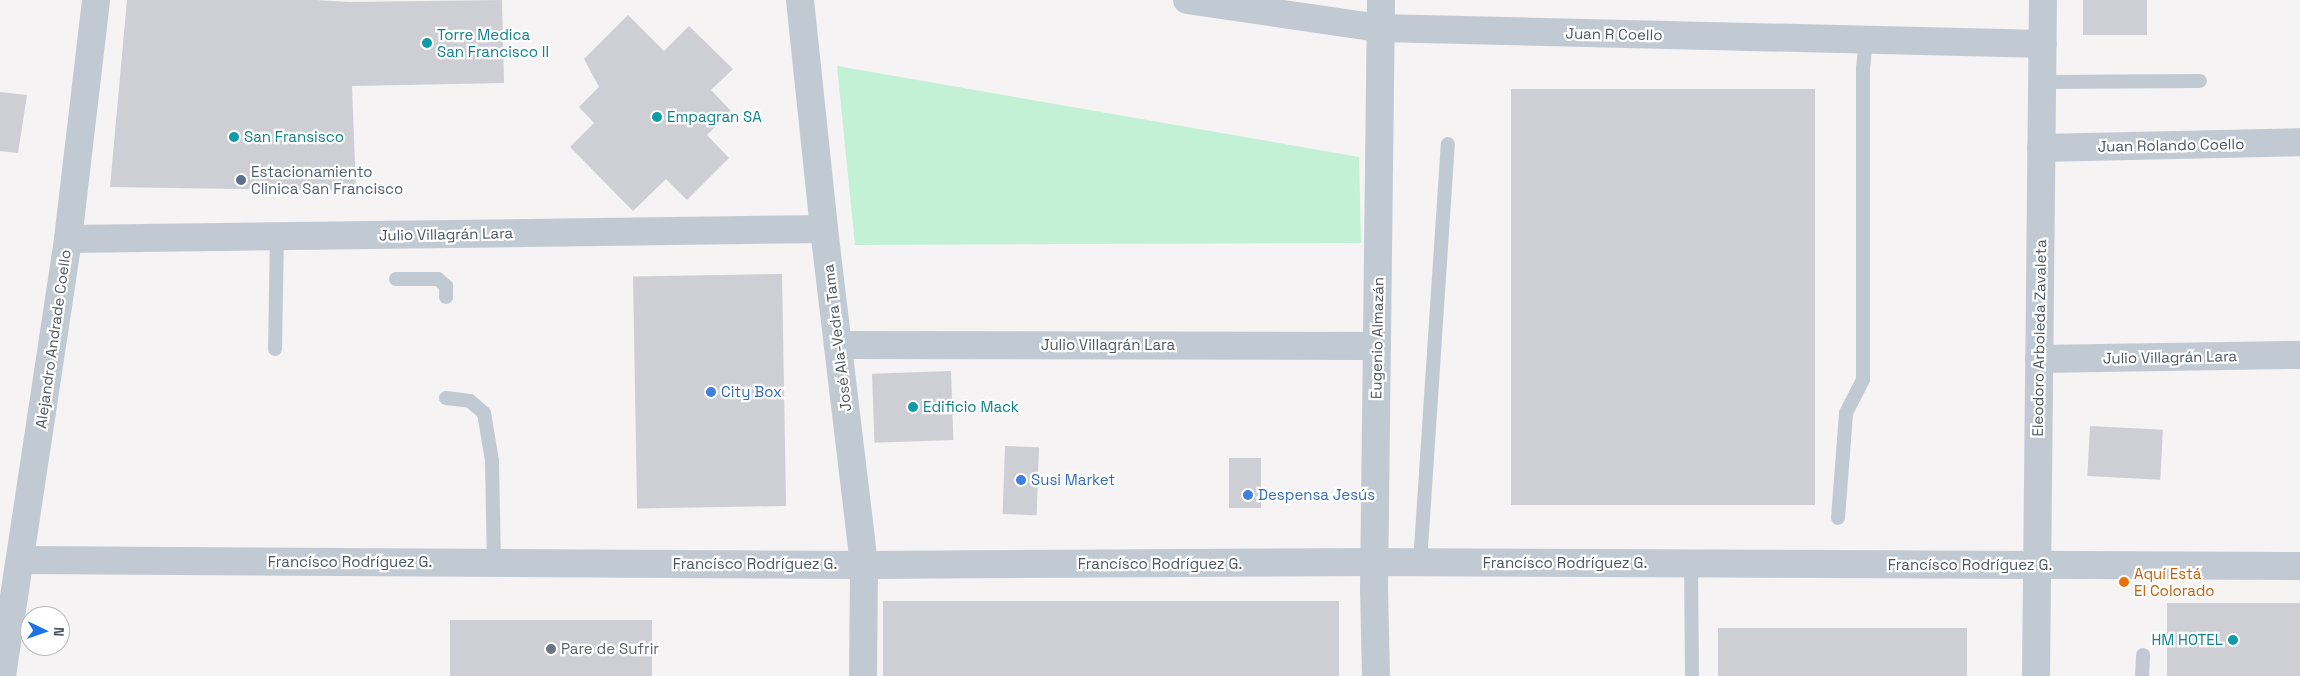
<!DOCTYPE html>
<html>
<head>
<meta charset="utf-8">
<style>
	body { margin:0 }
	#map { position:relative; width:2300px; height:676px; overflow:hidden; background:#f5f3f3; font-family:"Space Grotesk",sans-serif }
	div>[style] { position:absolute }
	.green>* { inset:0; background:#c3f1d5 }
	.building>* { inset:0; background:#cdcfd5; transform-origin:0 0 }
	.service>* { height:14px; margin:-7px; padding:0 7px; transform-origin:7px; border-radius:7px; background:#c1cad2 }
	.minor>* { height:28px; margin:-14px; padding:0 14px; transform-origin:14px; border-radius:14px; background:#c1cad2 }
	.dots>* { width:14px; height:14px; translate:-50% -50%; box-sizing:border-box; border:2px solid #fff; border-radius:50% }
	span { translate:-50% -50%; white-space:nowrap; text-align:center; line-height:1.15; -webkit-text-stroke:4.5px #fff; paint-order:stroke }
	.culture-label { font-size:15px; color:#0d838f }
	.left { translate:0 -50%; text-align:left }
	.right { translate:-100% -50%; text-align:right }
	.street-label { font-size:15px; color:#4a5661 }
	.service-label { font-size:15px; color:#4e5e75 }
	.shop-label { font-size:15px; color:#366cbe }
	.food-label { font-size:15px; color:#c56008 }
	.worship-label { font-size:15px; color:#5b616d }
	.north { position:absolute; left:20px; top:606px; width:50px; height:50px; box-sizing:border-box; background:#fff; border:1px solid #b7bbc0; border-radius:50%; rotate:93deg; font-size:14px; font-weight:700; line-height:20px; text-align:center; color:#4a5661 }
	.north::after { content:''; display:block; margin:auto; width:18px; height:22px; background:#1a73e8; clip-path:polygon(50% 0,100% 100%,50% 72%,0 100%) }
</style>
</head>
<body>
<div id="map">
	<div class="green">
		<i style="clip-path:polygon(837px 66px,1359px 157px,1361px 243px,855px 245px)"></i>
	</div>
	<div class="building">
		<i style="clip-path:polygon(127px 0,316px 0,349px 2px,502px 0,504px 83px,352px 86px,356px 191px,110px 187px)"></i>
		<i style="left:2083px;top:0;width:64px;height:35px"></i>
		<i style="clip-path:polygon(628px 15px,664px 51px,689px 26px,733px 69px,711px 90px,731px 111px,707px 135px,729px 158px,687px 200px,666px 179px,633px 211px,570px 147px,594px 123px,579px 107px,599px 87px,584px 59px)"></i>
		<i style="left:1511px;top:89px;width:304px;height:416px"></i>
		<i style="clip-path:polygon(0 92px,27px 95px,18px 153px,0 151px)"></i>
		<i style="left:782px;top:274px;width:232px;height:149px;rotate:89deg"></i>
		<i style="left:951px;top:371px;width:69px;height:79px;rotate:88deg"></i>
		<i style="left:2090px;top:426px;width:73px;height:50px;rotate:3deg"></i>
		<i style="left:1005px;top:446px;width:34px;height:68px;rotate:2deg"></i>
		<i style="left:1229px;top:458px;width:32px;height:50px"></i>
		<i style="left:883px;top:601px;width:456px;height:75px"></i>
		<i style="left:2167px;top:603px;width:133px;height:73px"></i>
		<i style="left:450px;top:620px;width:202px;height:56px"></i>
		<i style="left:1718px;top:628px;width:249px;height:48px"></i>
	</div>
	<div class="service">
		<i style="left:2042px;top:82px;width:158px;rotate:-0.4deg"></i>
		<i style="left:396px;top:279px;width:42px"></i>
		<i style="left:438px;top:279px;width:11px;rotate:41deg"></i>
		<i style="left:446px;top:286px;width:11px;rotate:90deg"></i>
		<i style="left:275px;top:349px;width:113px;rotate:-89deg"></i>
		<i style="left:446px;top:398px;width:24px;rotate:7deg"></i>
		<i style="left:470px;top:401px;width:18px;rotate:41deg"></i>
		<i style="left:484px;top:413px;width:49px;rotate:80.5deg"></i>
		<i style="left:492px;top:461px;width:102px;rotate:88.9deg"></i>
		<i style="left:1838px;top:518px;width:105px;rotate:-85.6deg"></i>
		<i style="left:1846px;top:413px;width:37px;rotate:-63deg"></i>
		<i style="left:1863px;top:380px;width:312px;rotate:-90deg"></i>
		<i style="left:1863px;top:68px;width:28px;rotate:-84deg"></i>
		<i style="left:1420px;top:563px;width:420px;rotate:-86.2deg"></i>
		<i style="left:1691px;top:564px;width:112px;rotate:89.5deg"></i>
		<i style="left:2142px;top:676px;width:21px;rotate:-87deg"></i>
	</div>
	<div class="minor">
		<i style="left:800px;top:0;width:230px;rotate:84deg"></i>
		<i style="left:824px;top:229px;width:338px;rotate:83.2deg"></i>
		<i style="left:864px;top:565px;width:111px;rotate:90.5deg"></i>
		<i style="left:1187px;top:0;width:195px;rotate:8.3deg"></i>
		<i style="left:1380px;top:28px;width:663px;rotate:1.38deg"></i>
		<i style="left:2041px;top:148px;width:259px;rotate:-1.3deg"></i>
		<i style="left:68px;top:239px;width:756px;rotate:-0.76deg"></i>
		<i style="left:838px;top:345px;width:539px;rotate:0.11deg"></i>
		<i style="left:2039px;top:359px;width:261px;rotate:-0.9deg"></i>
		<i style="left:20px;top:560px;width:844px;rotate:0.34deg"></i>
		<i style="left:864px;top:565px;width:511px;rotate:-0.34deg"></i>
		<i style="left:1375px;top:562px;width:925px;rotate:0.25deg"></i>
		<i style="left:2px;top:676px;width:442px;rotate:-81.4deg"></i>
		<i style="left:68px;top:239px;width:241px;rotate:-83.3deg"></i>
		<i style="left:1376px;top:676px;width:86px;rotate:-91.3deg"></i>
		<i style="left:1374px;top:590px;width:590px;rotate:-89.32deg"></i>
		<i style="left:2036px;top:676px;width:676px;rotate:-89.41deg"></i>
	</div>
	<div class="dots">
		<i style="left:427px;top:43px;background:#0f9aa8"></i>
		<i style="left:657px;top:117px;background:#0f9aa8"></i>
		<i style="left:234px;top:137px;background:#0f9aa8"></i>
		<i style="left:241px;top:180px;background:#5c6f8a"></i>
		<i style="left:711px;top:392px;background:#3f7fe0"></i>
		<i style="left:913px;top:407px;background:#0f9aa8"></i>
		<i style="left:1021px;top:480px;background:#3f7fe0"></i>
		<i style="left:1248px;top:495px;background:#3f7fe0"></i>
		<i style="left:2124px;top:582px;background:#e8710a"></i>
		<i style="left:2233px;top:640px;background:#0f9aa8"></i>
		<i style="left:551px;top:649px;background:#6b7280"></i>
	</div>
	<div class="culture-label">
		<span class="left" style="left:437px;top:43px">Torre Medica<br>San Francisco II</span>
		<span class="left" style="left:667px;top:117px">Empagran SA</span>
		<span class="left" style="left:244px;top:137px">San Fransisco</span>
		<span class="left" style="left:923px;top:407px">Edificio Mack</span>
		<span class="right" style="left:2223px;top:640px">HM HOTEL</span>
	</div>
	<div class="street-label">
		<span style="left:1614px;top:34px;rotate:1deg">Juan R Coello</span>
		<span style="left:2171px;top:145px;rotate:-1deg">Juan Rolando Coello</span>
		<span style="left:446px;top:234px;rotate:-1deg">Julio Villagrán Lara</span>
		<span style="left:837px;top:338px;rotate:-97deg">José Ala-Vedra Tama</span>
		<span style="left:1377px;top:338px;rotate:-89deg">Eugenio Almazán</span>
		<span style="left:2039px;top:338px;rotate:-89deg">Eleodoro Arboleda Zavaleta</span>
		<span style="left:53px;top:339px;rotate:-82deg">Alejandro Andrade Coello</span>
		<span style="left:1108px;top:345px">Julio Villagrán Lara</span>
		<span style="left:2170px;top:357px;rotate:-1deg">Julio Villagrán Lara</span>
		<span style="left:350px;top:562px">Francísco Rodríguez G.</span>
		<span style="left:1565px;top:563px">Francísco Rodríguez G.</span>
		<span style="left:755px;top:564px">Francísco Rodríguez G.</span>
		<span style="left:1160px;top:564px">Francísco Rodríguez G.</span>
		<span style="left:1970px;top:565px">Francísco Rodríguez G.</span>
	</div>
	<div class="service-label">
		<span class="left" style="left:251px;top:180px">Estacionamiento<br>Clinica San Francisco</span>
	</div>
	<div class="shop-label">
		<span class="left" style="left:721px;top:392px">City Box</span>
		<span class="left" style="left:1031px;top:480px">Susi Market</span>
		<span class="left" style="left:1258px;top:495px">Despensa Jesús</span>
	</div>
	<div class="food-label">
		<span class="left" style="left:2134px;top:582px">Aquí Está<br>El Colorado</span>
	</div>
	<div class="worship-label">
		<span class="left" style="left:561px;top:649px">Pare de Sufrir</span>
	</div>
	<div class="north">N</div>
</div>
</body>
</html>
